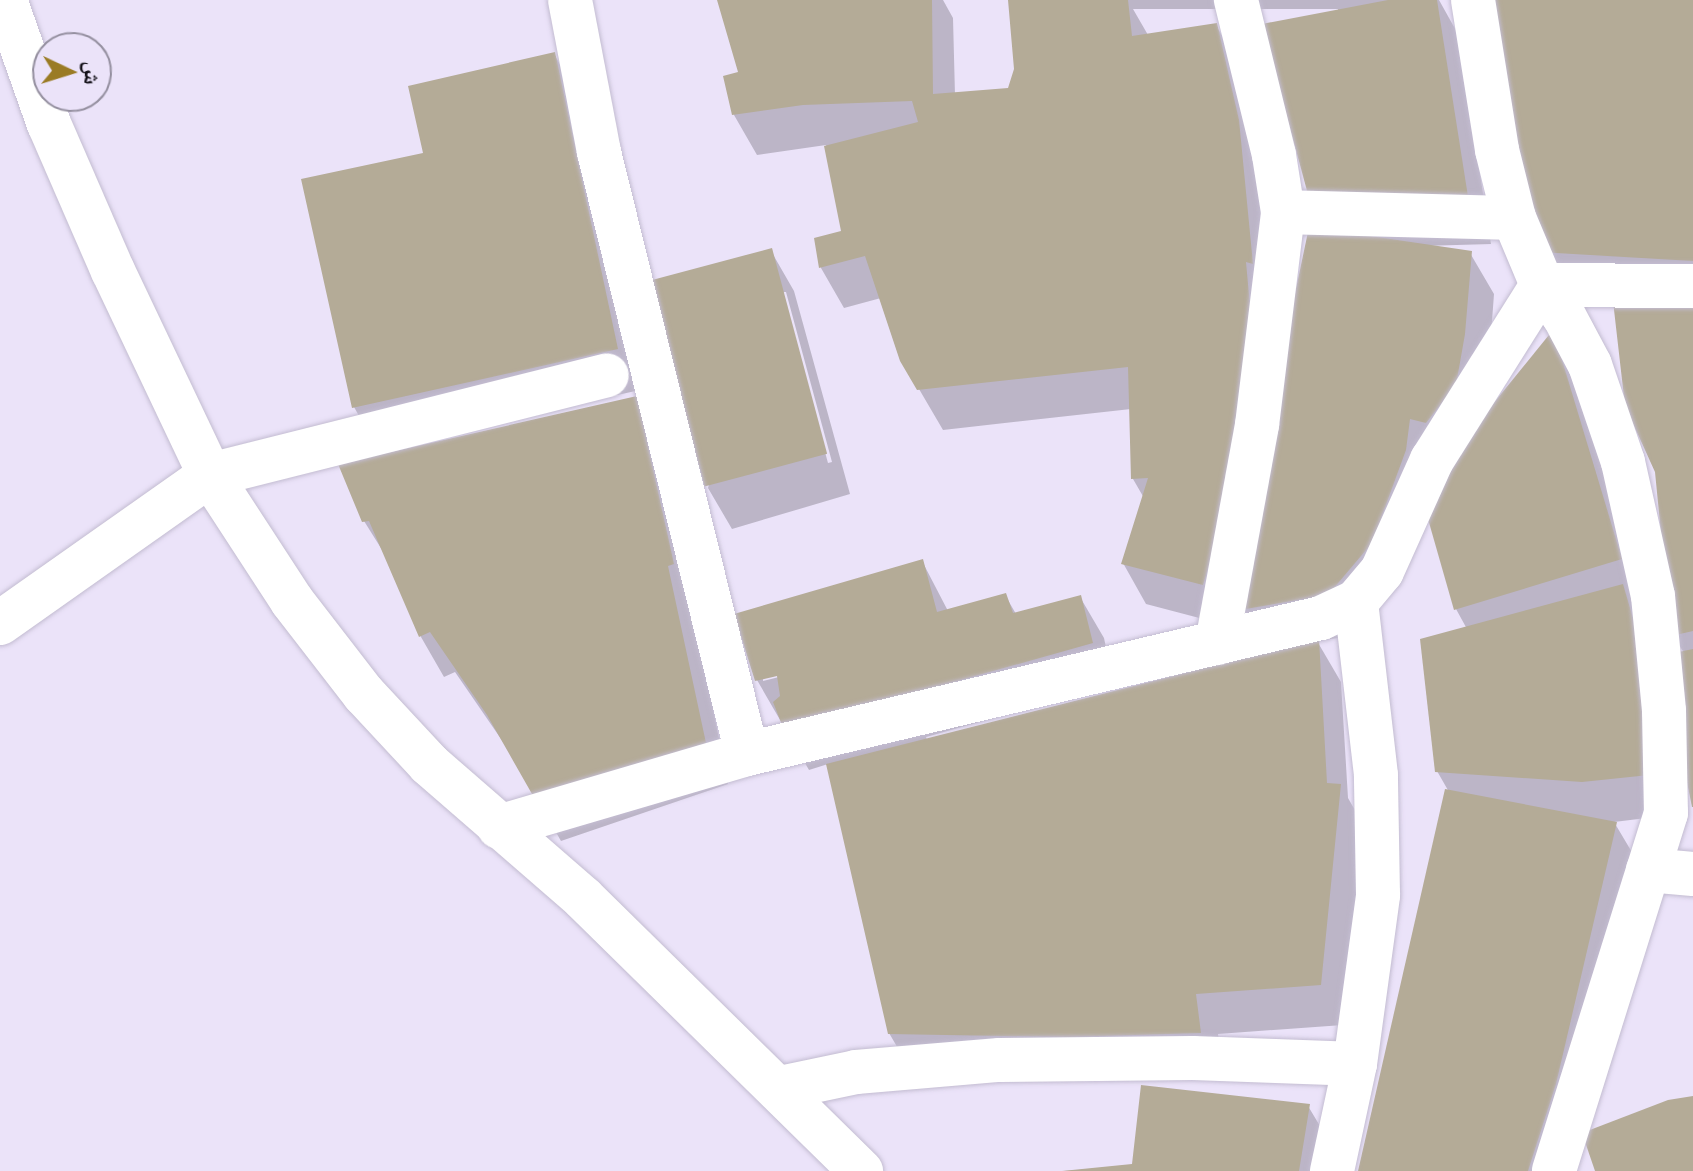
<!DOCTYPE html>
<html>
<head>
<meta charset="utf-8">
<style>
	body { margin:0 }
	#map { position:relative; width:1693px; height:1171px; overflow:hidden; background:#ebe3f9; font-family:"Playfair Display","Noto Naskh Arabic",serif }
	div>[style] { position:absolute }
	.shadow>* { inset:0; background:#0003 }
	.building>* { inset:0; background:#b4ab97; transform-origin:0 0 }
	.roads { filter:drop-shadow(0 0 2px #c3bcd1) drop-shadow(0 0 2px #c3bcd1) }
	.minor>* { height:44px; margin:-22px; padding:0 22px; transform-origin:22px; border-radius:22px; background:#fff }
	span { translate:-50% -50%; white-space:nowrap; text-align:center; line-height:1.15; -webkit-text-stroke:6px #ebe3f9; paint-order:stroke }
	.north { position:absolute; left:32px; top:32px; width:80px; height:80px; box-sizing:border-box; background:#ebe3f9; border:2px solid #948f9f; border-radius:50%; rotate:94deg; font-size:22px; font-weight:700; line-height:32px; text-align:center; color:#121017 }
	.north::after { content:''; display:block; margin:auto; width:28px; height:36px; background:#9a7b24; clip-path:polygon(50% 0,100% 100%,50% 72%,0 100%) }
</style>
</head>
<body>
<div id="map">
	<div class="shadow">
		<i style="clip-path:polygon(evenodd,719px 0,943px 0,953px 18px,955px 95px,1009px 90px,1016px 69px,1010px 0,1439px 0,1458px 34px,1491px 244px,1422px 246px,1470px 253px,1494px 294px,1488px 376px,1479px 424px,1552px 333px,1575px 373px,1644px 600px,1671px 815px,1614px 822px,1639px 864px,1564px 1171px,1361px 1171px,1449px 792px,1437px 771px,1467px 629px,1456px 609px,1430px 519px,1351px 636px,1317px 641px,1341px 682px,1348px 798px,1364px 826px,1343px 1025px,1218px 1034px,1223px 1074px,913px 1074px,889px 1033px,828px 764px,809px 770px,757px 680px,922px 561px,948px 611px,1005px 595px,1016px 614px,1080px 597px,1104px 638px,1114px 684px,926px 737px,927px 740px,1286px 650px,1226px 625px,1146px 604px,1123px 563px,1144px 498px,1133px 479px,1131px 409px,943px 430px,902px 360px,881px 298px,844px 308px,821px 268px,816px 239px,844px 232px,826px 145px,757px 155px,734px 115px,741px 74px,719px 0,1133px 9px,1338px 9px,1311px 229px,1271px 419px,1261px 162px,1239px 66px,1216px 25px,1148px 35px,1133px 9px,719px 0,787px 675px,763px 681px,763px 677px,787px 675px)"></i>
		<i style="clip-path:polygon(1490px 0,1693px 0,1693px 281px,1554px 274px)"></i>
		<i style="clip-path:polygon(554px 54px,578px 95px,640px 390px,377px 448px,354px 407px,426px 155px)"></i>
		<i style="clip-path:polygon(evenodd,771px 251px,794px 291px,850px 494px,732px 529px,708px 488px,771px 251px,781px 292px,786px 292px,832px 462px,828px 463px,781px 292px)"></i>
		<i style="clip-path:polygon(1693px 306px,1693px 804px,1684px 653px,1673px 635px)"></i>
		<i style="clip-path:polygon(636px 398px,660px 439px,728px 784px,561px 841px,510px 752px,455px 672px,444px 677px,421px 637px,389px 561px,364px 521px)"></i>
		<i style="clip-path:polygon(1308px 1106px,1332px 1146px,1328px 1171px,1064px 1171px,1134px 1166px)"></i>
	</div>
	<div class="building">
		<i style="clip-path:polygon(717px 0,932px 0,933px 94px,1008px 88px,1014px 69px,1008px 0,1128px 0,1132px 36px,1217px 23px,1239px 120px,1253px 264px,1246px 262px,1250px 306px,1227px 505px,1203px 585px,1121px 564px,1148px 478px,1131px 479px,1128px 367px,917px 390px,900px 361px,865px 256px,819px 268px,814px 238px,841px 231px,824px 146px,918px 122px,912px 101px,803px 105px,732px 115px,723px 76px,738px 72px)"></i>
		<i style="clip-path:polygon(1388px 0,1437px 0,1469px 203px,1310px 202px,1262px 24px)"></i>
		<i style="clip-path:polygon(1488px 0,1693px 0,1693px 261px,1539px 252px)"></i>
		<i style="clip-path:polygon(555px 52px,618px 349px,352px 408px,301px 179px,423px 153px,408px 86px)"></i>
		<i style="clip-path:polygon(1309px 227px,1472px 251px,1465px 334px,1456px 385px,1426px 423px,1410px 419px,1406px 450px,1372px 543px,1328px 595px,1228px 612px)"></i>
		<i style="left:772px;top:248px;width:213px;height:127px;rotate:75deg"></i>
		<i style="clip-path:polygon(1613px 301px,1693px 306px,1693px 631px,1671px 636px,1655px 472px,1625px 406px)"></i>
		<i style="clip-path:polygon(1553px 330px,1622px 559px,1454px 610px,1428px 519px,1445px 463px)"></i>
		<i style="clip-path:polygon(637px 396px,674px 564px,668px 566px,706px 743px,536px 801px,487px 715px,430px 632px,419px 637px,369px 521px,362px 522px,338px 464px)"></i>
		<i style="clip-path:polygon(923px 559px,937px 612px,1006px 593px,1013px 613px,1081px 595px,1093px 643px,784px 730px,773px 702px,780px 696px,777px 676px,755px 681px,734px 614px)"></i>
		<i style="clip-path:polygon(1623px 584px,1635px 625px,1649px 775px,1582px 782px,1435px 772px,1420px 639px)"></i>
		<i style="clip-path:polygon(1319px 639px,1327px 783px,1341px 784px,1321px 985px,1196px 994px,1201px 1033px,1070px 1037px,888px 1034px,826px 764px)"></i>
		<i style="clip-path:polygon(1693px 649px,1693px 807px,1692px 807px,1677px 732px,1669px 654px)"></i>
		<i style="clip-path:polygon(1445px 789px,1617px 822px,1556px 1084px,1528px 1171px,1358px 1171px)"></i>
		<i style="clip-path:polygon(1141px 1085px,1310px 1104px,1299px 1171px,1062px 1171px,1132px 1164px)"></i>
		<i style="clip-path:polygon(1693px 1096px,1693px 1171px,1595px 1171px,1582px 1133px,1668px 1100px)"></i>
	</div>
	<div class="roads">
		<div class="minor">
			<i style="left:5px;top:0;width:132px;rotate:70.5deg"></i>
			<i style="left:49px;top:124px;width:160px;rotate:66.5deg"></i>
			<i style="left:113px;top:271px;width:226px;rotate:64.6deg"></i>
			<i style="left:210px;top:475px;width:150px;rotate:56.9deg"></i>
			<i style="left:292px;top:601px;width:118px;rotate:52.3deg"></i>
			<i style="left:364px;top:694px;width:96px;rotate:47.1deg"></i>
			<i style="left:429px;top:764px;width:204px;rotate:41deg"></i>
			<i style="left:583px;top:898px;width:390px;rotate:44.5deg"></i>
			<i style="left:570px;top:0;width:155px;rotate:79.2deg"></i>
			<i style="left:599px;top:152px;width:620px;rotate:76.19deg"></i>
			<i style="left:1473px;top:0;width:152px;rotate:80.9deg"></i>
			<i style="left:1497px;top:150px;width:70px;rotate:76deg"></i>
			<i style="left:1514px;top:218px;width:73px;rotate:67.3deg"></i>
			<i style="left:1542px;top:285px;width:38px;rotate:55deg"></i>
			<i style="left:1564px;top:316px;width:55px;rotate:62deg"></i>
			<i style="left:1590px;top:365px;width:102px;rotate:71.2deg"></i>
			<i style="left:1623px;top:462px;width:137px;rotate:77.4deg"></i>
			<i style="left:1653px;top:596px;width:116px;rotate:84.5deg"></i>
			<i style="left:1664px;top:711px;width:102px;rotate:88.9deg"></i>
			<i style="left:1666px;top:813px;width:375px;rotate:107.4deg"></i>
			<i style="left:1283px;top:212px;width:231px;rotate:1.5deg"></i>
			<i style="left:0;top:623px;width:257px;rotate:-35.2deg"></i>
			<i style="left:210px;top:475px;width:409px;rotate:-14.1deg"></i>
			<i style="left:1217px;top:643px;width:222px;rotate:-79.6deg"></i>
			<i style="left:1257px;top:425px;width:215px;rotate:-83deg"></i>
			<i style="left:1283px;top:212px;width:58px;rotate:-99deg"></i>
			<i style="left:1274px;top:155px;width:160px;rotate:-103.8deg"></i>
			<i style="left:499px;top:827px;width:259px;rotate:-16.4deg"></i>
			<i style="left:747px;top:754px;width:590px;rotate:-13.33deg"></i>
			<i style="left:1321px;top:618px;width:38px;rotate:-25deg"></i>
			<i style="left:1356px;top:602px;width:40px;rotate:-50deg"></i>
			<i style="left:1382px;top:571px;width:122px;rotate:-65.8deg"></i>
			<i style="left:1432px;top:460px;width:207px;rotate:-57.8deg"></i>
			<i style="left:1542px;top:285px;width:151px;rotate:0.4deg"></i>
			<i style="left:1648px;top:870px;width:45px;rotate:5.1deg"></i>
			<i style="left:780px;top:1088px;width:78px;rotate:-11.9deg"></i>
			<i style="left:856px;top:1072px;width:144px;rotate:-4.8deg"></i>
			<i style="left:1000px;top:1060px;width:193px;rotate:-0.6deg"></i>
			<i style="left:1193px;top:1058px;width:162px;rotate:2.1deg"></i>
			<i style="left:1332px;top:1171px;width:109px;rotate:-77.9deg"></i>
			<i style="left:1355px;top:1064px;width:171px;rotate:-82.2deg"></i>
			<i style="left:1378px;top:895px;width:120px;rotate:-91deg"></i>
			<i style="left:1376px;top:775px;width:174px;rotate:-96.6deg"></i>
		</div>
	</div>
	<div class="north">ش</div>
</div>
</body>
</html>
